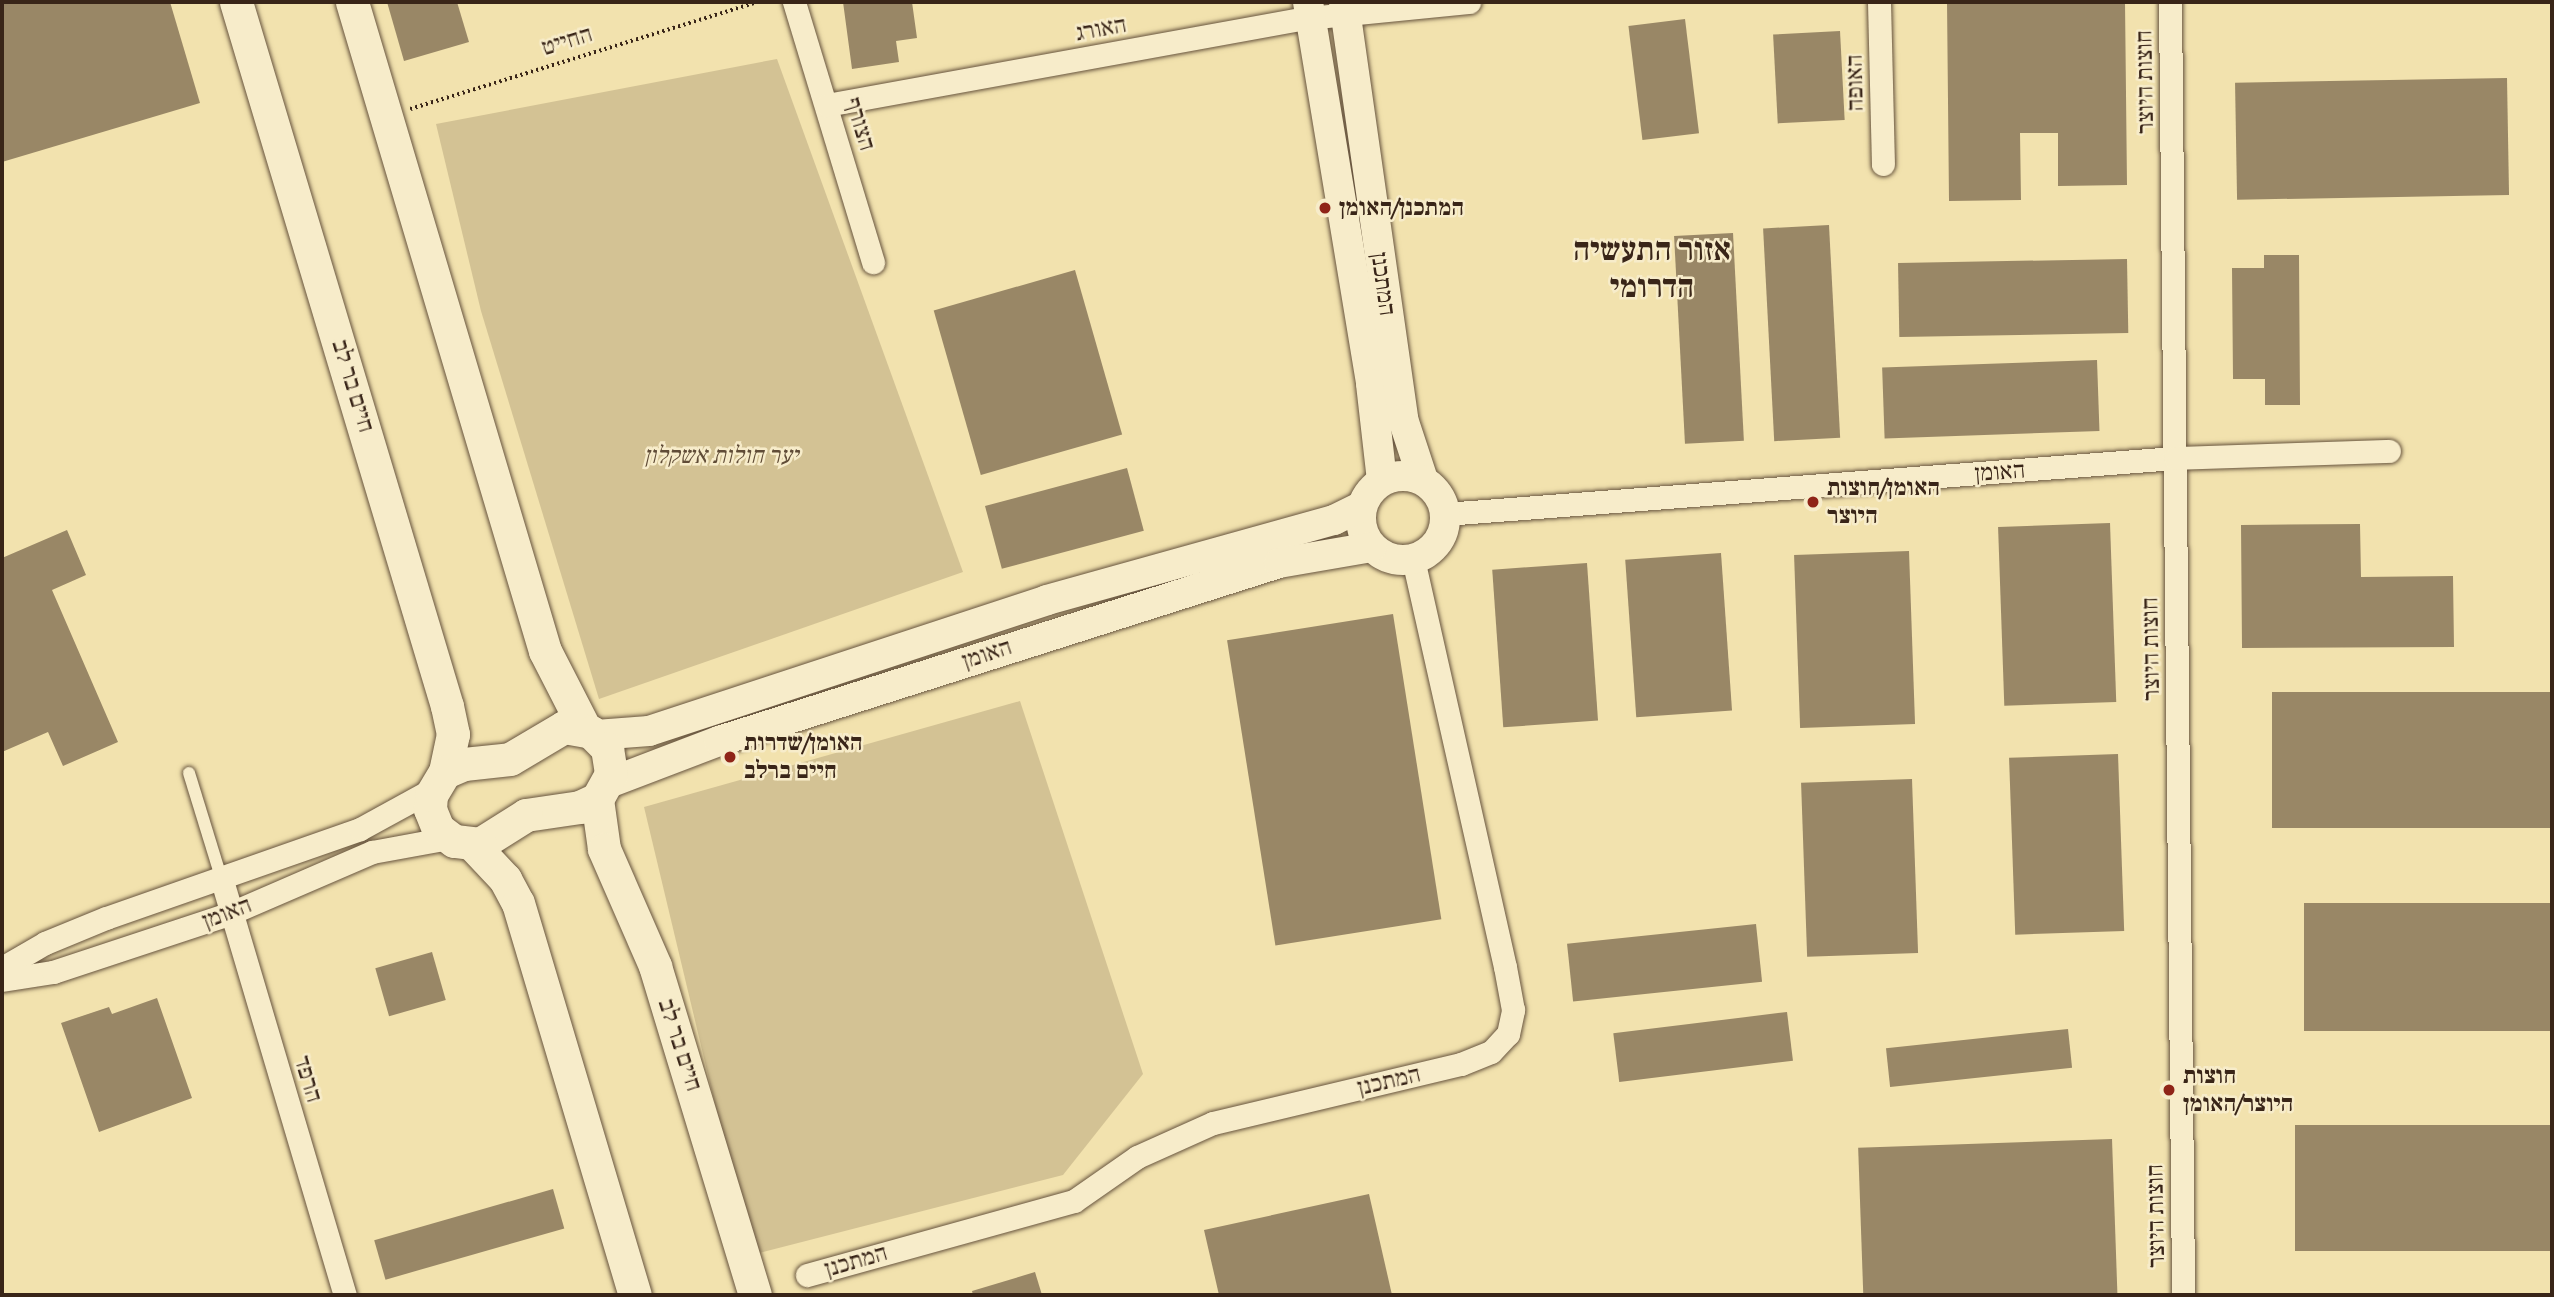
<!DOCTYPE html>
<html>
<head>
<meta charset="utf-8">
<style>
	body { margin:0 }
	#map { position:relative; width:2554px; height:1297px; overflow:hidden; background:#f2e2ae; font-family:"IM FELL Great Primer","Frank Ruhl Libre",serif }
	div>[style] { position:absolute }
	.green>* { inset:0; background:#d3c294 }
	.building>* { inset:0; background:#998766; transform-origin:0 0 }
	.path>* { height:3.5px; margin-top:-1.75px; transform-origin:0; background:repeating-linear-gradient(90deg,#392518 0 2px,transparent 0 5.5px) }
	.roads { filter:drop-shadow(0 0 2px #67543e) drop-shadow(0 0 2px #67543e) }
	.service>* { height:12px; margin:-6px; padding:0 6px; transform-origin:6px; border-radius:6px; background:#f7ecca }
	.minor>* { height:23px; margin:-11.5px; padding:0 11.5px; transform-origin:11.5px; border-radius:11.5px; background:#f7ecca }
	.tertiary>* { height:30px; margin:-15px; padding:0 15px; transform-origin:15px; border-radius:15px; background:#f7ecca }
	.tertiary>.ring { margin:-15px; padding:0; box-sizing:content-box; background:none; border:30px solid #f7ecca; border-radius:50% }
	.secondary>* { height:33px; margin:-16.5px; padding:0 16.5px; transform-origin:16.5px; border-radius:16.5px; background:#f7ecca }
	.dots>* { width:19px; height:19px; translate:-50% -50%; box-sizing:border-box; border:4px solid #f7ecca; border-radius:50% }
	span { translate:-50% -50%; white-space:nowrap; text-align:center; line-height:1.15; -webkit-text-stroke:5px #f7ecca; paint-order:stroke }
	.street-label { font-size:24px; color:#392518 }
	.poi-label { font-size:24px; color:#392518; font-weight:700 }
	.left { translate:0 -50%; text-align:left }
	.park-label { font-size:24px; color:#604c37; font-style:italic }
	.district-label { font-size:32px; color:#392518; font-weight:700 }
	.frame { position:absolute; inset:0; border:4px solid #392518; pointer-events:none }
</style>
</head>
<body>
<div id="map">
	<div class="green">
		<i style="clip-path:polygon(777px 59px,963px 572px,599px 699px,481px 311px,436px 124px)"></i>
		<i style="clip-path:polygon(1020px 701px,1143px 1074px,1063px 1175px,751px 1255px,644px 807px)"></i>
	</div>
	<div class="building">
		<i style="clip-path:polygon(2px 2px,170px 2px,200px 103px,2px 162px)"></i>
		<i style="clip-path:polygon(387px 2px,457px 2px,469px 42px,404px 61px)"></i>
		<i style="clip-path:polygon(843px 2px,912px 2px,917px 38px,896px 41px,899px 62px,852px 69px)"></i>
		<i style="clip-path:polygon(1947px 2px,2125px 2px,2127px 185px,2058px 186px,2058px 133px,2020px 133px,2021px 200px,1949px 201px)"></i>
		<i style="left:1685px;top:19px;width:115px;height:57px;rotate:83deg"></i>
		<i style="left:1840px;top:31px;width:89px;height:67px;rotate:87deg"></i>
		<i style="left:2507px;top:78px;width:117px;height:272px;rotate:89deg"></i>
		<i style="left:1829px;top:225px;width:213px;height:66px;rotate:87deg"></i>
		<i style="left:1733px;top:233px;width:208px;height:59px;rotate:87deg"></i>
		<i style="clip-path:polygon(2264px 255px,2299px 255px,2300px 405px,2265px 405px,2265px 379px,2233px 379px,2232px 268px,2264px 268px)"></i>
		<i style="left:2127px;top:259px;width:74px;height:229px;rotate:89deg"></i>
		<i style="left:1075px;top:270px;width:171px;height:147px;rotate:74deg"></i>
		<i style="left:2097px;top:360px;width:71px;height:215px;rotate:88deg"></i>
		<i style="left:1127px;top:468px;width:65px;height:147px;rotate:75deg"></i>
		<i style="left:2110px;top:523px;width:179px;height:112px;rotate:88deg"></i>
		<i style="clip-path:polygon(2360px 524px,2361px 577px,2453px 576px,2454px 647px,2242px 648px,2241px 525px)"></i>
		<i style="clip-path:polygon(67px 530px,86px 575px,52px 590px,118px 742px,63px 766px,48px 732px,2px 752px,2px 558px)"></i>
		<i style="left:1909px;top:551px;width:173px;height:115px;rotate:88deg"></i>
		<i style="left:1721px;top:553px;width:158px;height:96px;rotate:86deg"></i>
		<i style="left:1587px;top:563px;width:158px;height:95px;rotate:86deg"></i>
		<i style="left:1393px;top:614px;width:309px;height:168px;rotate:81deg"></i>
		<i style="left:2552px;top:692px;width:136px;height:280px;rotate:90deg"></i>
		<i style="left:2118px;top:754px;width:177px;height:109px;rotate:88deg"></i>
		<i style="left:1912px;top:779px;width:174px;height:111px;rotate:88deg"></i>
		<i style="left:2552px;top:903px;width:128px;height:248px;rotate:90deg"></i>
		<i style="left:1756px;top:924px;width:58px;height:190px;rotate:84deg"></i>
		<i style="left:432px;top:952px;width:50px;height:59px;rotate:74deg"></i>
		<i style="clip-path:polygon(157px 998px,192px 1098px,99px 1132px,61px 1023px,109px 1007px,112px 1014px)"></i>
		<i style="left:1787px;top:1012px;width:49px;height:175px;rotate:83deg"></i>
		<i style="left:2068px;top:1029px;width:39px;height:183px;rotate:84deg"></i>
		<i style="left:2552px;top:1125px;width:126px;height:257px;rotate:90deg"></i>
		<i style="left:2112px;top:1139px;width:156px;height:254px;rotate:88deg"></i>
		<i style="left:553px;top:1189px;width:41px;height:186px;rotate:74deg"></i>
		<i style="clip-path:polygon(1369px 1194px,1392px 1295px,1219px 1295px,1204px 1230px)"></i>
		<i style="clip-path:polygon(1035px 1272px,1042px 1295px,973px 1295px,972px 1291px)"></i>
	</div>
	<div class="path">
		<i style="left:410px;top:109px;width:364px;rotate:-17.1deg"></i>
	</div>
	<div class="roads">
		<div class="service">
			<i style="left:189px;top:773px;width:109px;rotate:72.9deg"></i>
		</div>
		<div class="minor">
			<i style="left:794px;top:2px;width:272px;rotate:73.1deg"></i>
			<i style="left:1879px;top:2px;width:162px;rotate:88.6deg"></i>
			<i style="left:2170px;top:2px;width:1293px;rotate:89.42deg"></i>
			<i style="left:827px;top:105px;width:489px;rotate:-10.3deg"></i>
			<i style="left:1308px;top:18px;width:162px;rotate:-5.7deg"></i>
			<i style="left:1445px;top:514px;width:732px;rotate:-4.39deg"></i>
			<i style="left:2175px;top:458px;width:214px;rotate:-1.9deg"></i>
			<i style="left:221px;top:877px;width:436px;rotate:73.5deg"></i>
			<i style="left:2px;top:968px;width:50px;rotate:-30.2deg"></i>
			<i style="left:45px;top:943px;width:66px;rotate:-22.3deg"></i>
			<i style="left:106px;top:918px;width:269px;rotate:-19.3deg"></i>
			<i style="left:360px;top:829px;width:83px;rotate:-28.7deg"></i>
			<i style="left:2px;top:980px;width:52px;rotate:-8.9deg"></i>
			<i style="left:53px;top:972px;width:188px;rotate:-18.3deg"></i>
			<i style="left:231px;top:913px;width:154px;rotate:-23.4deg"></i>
			<i style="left:372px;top:852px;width:77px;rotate:-10.4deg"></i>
			<i style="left:807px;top:1275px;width:277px;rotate:-15.5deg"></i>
			<i style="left:1074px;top:1201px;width:77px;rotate:-34.9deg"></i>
			<i style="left:1137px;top:1157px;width:83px;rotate:-24.1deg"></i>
			<i style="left:1213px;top:1123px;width:255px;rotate:-13.4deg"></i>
			<i style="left:1461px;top:1064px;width:32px;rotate:-22deg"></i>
			<i style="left:1491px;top:1052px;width:25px;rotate:-47deg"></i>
			<i style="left:1508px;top:1034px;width:25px;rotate:-78deg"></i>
			<i style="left:1513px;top:1010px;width:44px;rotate:-100.5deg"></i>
			<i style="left:1505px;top:967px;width:418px;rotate:-102.7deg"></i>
		</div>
		<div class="tertiary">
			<i style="left:1308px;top:2px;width:387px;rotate:80.6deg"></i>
			<i style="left:1371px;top:384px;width:97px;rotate:83.5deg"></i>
			<i style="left:1344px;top:2px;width:421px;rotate:81.9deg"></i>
			<i style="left:1403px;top:419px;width:64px;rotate:71.8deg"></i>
			<i class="ring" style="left:1361px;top:476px;width:54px;height:54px"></i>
			<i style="left:596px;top:735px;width:53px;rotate:-4.3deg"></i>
			<i style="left:649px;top:731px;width:419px;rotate:-18.2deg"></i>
			<i style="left:1047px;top:600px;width:298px;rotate:-15.6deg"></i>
			<i style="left:1334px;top:520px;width:30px;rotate:-26deg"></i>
			<i style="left:609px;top:783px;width:118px;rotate:-20.9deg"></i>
			<i style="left:719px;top:741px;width:588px;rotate:-17.63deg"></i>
			<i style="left:1279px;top:563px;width:94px;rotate:-9.8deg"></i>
		</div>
		<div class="secondary">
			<i style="left:236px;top:2px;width:735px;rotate:73.32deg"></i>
			<i style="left:447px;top:706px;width:29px;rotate:78deg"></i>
			<i style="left:453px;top:734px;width:39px;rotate:102deg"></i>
			<i style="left:352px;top:2px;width:677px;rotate:73.44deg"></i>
			<i style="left:545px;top:651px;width:88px;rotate:62.9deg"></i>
			<i style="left:564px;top:727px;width:27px;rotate:10deg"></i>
			<i style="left:591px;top:732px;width:23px;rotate:45deg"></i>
			<i style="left:607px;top:748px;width:26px;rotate:81deg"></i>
			<i style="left:611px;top:774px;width:29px;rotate:119deg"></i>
			<i style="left:597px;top:799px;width:19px;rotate:155deg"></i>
			<i style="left:580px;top:807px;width:55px;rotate:171.6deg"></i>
			<i style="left:526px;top:815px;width:54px;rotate:147.8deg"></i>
			<i style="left:480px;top:844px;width:26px;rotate:-173deg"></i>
			<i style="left:454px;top:841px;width:20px;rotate:-143deg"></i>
			<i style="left:438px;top:829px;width:22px;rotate:-112deg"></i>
			<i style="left:430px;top:809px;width:14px;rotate:-86deg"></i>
			<i style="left:431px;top:795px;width:27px;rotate:-59deg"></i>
			<i style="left:445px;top:772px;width:21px;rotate:-23deg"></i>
			<i style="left:464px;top:764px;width:46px;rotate:-6.2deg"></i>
			<i style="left:510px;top:759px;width:63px;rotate:-30.7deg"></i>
			<i style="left:597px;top:799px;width:50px;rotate:82deg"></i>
			<i style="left:604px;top:849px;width:128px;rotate:66.4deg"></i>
			<i style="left:655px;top:966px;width:344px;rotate:73.1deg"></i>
			<i style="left:473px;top:845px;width:47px;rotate:46.7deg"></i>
			<i style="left:505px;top:879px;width:27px;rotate:62deg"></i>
			<i style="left:518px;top:903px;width:409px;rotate:73.4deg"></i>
		</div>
	</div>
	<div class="dots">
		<i style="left:1325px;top:208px;background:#8f2418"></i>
		<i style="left:1813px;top:502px;background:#8f2418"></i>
		<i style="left:730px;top:757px;background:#8f2418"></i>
		<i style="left:2169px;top:1090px;background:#8f2418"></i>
	</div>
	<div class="street-label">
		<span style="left:1101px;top:29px;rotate:-10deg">האורג</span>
		<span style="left:567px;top:41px;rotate:-17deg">החייט</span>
		<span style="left:2145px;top:82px;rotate:-91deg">חוצות היוצר</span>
		<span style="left:1855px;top:83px;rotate:-91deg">האופה</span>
		<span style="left:860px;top:124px;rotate:73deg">הצורף</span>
		<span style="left:1383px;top:284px;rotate:82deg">המתכנן</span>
		<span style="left:353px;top:386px;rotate:73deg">חיים בר לב</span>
		<span style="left:2000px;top:472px;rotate:-4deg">האומן</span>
		<span style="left:2151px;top:649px;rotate:-91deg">חוצות היוצר</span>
		<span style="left:987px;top:654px;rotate:-18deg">האומן</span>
		<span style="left:227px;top:913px;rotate:-21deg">האומן</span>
		<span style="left:680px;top:1045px;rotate:72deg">חיים בר לב</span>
		<span style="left:308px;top:1079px;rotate:73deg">הרפד</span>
		<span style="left:1389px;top:1081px;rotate:-13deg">המתכנן</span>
		<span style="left:2156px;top:1216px;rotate:-91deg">חוצות היוצר</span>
		<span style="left:856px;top:1261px;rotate:-16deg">המתכנן</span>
	</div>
	<div class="poi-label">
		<span class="left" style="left:1339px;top:208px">המתכנן/האומן</span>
		<span class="left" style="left:1827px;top:502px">האומן/חוצות<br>היוצר</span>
		<span class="left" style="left:744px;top:757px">האומן/שדרות<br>חיים ברלב</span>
		<span class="left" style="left:2183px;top:1090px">חוצות<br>היוצר/האומן</span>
	</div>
	<div class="park-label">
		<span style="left:721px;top:456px">יער חולות אשקלון</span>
	</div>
	<div class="district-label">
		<span style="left:1652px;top:269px">אזור התעשיה<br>הדרומי</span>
	</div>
	<div class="frame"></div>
</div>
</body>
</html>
